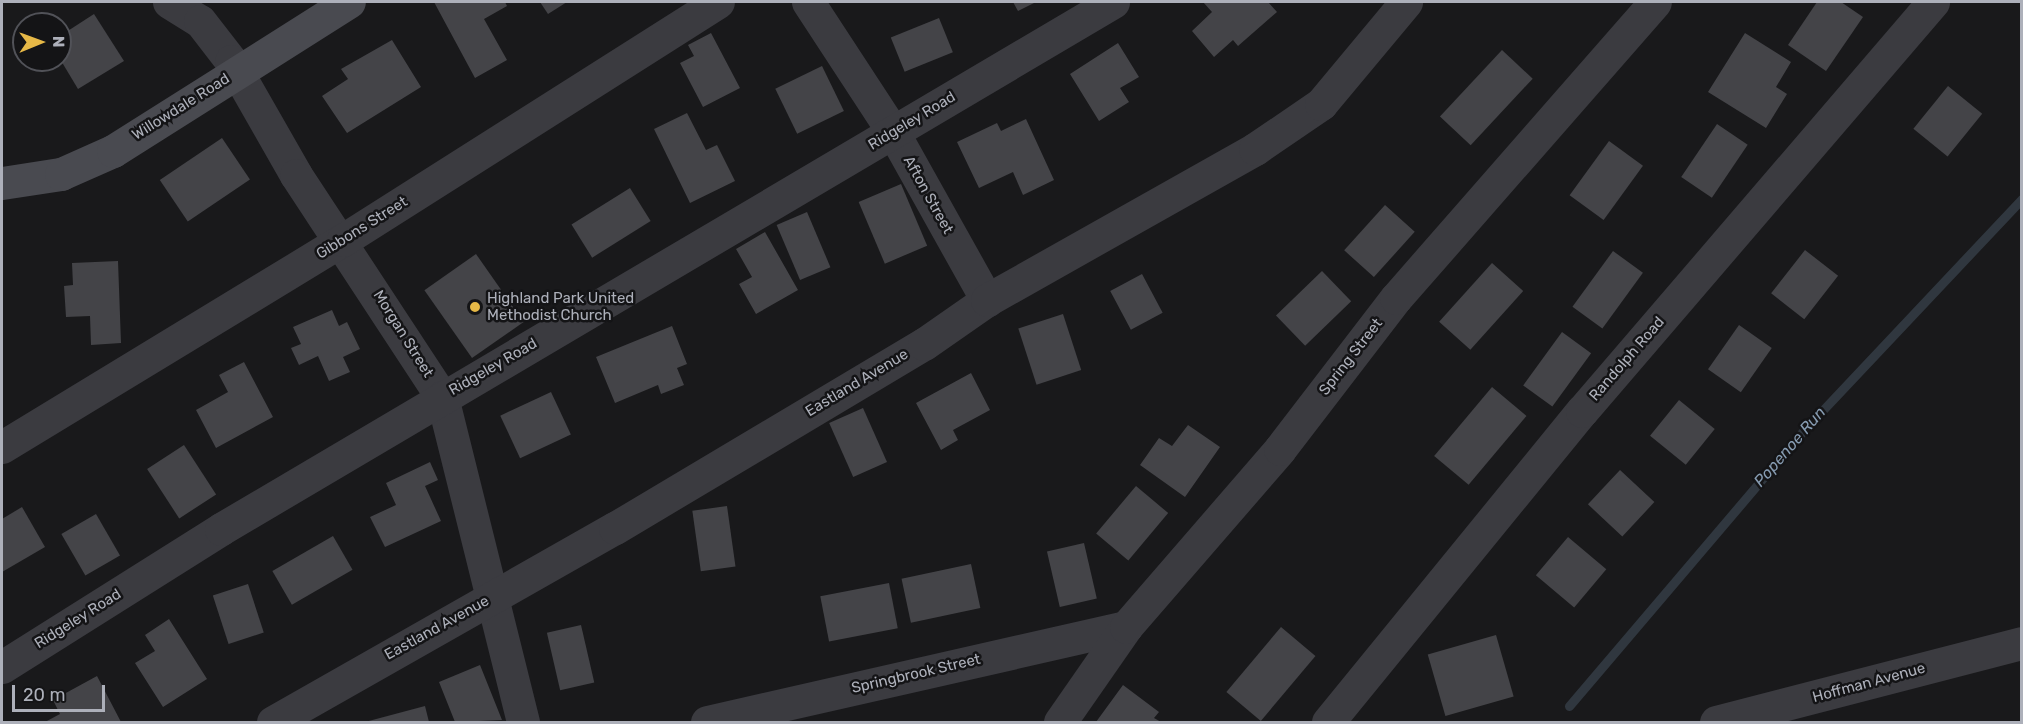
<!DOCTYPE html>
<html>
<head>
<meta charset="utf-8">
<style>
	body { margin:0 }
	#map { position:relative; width:2023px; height:724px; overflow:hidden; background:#19191b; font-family:Rubik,sans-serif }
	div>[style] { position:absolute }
	.stream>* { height:9px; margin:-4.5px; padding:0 4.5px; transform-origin:4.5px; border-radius:4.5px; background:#30373f }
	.building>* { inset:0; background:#444448; transform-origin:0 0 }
	.street>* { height:33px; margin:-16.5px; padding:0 16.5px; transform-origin:16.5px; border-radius:16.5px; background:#3b3b40 }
	.secondary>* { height:33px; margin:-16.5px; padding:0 16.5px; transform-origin:16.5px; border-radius:16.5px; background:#494a50 }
	.dots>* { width:16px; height:16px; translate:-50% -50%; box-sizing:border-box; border:3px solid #141416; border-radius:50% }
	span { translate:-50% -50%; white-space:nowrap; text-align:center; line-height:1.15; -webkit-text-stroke:5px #141416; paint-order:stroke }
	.street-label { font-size:15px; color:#adb0ba }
	.poi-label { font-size:15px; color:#adb0ba }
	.left { translate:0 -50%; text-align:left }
	.water-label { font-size:16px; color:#879cb2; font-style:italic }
	.frame { position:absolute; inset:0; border:3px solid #adb0ba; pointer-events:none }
	.north { position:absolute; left:12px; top:12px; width:60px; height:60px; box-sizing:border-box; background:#141416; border:2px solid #515258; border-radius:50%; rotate:89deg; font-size:16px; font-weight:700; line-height:24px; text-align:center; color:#adb0ba }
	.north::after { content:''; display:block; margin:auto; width:21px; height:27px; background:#e6b847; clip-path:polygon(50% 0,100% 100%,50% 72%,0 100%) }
	.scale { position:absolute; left:12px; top:685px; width:93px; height:27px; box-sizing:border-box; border:3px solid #adb0ba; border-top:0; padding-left:8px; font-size:18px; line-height:21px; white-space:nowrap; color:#adb0ba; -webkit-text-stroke:4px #141416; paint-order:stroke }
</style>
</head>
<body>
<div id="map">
	<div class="stream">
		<i style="left:1569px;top:706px;width:362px;rotate:-49.6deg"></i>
		<i style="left:1804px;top:430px;width:318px;rotate:-46.7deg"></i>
	</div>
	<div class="building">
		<i style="clip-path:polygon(434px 2px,505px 2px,507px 6px,484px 19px,507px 60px,475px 78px)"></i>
		<i style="clip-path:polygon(540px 2px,567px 2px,548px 14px)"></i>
		<i style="clip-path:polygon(1013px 2px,1036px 2px,1018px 11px)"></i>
		<i style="clip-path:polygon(1203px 2px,1268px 2px,1277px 12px,1238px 46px,1233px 40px,1214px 57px,1192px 31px,1212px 12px)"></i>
		<i style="clip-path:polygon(1817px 2px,1841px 2px,1863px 17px,1826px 71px,1788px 45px)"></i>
		<i style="clip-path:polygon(94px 14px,124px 61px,78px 89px,60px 59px,60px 36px)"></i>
		<i style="left:939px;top:18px;width:37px;height:52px;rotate:68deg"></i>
		<i style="clip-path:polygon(711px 33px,740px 88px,703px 107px,680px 63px,694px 56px,688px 45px)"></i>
		<i style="clip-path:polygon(1745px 33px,1791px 62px,1776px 87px,1787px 94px,1766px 128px,1708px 92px)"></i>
		<i style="clip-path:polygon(392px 40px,421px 87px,347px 133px,322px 96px,348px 79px,341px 69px)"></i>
		<i style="clip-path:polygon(1118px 43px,1139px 77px,1120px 88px,1129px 102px,1099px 121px,1070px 74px)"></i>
		<i style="left:1502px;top:50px;width:42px;height:91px;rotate:43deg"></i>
		<i style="left:822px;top:66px;width:50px;height:52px;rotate:64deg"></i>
		<i style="left:1948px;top:86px;width:44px;height:55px;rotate:39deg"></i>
		<i style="clip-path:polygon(687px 113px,706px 150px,717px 145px,735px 181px,690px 203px,654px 129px)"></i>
		<i style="clip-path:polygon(1026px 119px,1054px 180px,1023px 195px,1013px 172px,979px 188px,957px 142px,997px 123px,1001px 131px)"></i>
		<i style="left:1717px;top:124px;width:37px;height:64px;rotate:34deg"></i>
		<i style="left:222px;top:138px;width:50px;height:75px;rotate:56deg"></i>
		<i style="left:1609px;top:141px;width:42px;height:67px;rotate:36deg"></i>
		<i style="left:901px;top:184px;width:67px;height:46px;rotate:67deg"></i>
		<i style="left:630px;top:188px;width:39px;height:69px;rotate:58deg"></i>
		<i style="left:1385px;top:205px;width:40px;height:61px;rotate:42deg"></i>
		<i style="left:807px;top:212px;width:60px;height:33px;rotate:67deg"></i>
		<i style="clip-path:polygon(765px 232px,798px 290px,756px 314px,739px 284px,752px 277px,736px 249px)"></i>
		<i style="left:1805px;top:250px;width:42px;height:55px;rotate:38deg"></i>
		<i style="left:1613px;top:251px;width:37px;height:69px;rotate:36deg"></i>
		<i style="left:476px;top:254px;width:83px;height:63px;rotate:55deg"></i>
		<i style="clip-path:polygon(118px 261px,121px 343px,91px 345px,90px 316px,66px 317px,64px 286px,73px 285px,72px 263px)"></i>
		<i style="left:1492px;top:263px;width:42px;height:79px;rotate:42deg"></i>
		<i style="left:1322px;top:271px;width:42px;height:64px;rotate:46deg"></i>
		<i style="left:1142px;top:274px;width:44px;height:36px;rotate:62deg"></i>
		<i style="clip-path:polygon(332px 310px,339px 326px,347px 322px,360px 349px,343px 357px,350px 372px,329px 381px,318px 356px,299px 365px,291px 348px,301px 344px,293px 327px)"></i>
		<i style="left:1063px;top:314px;width:59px;height:47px;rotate:72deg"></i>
		<i style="left:1739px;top:325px;width:40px;height:54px;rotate:35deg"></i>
		<i style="clip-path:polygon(672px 326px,687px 364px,677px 368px,684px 385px,661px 394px,658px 385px,615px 403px,596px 357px)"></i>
		<i style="left:1562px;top:332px;width:36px;height:66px;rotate:36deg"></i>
		<i style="clip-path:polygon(244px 362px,273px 417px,216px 448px,196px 410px,228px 392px,219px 375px)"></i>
		<i style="clip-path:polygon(971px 373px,990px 410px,953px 430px,958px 440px,941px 450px,916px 403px)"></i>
		<i style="left:1492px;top:387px;width:45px;height:90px;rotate:40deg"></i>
		<i style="left:551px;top:392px;width:47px;height:56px;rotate:65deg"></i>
		<i style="left:1679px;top:400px;width:46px;height:46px;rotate:39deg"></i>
		<i style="left:863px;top:408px;width:59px;height:37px;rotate:66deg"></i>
		<i style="clip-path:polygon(1188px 425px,1220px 447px,1185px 497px,1140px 465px,1159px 438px,1172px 446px)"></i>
		<i style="left:184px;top:445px;width:59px;height:44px;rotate:57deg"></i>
		<i style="clip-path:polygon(430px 462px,438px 480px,425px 486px,441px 521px,385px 547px,370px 517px,396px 505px,386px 483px)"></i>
		<i style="left:1620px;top:470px;width:47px;height:47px;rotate:43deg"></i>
		<i style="left:1136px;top:486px;width:42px;height:62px;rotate:40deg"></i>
		<i style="left:727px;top:506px;width:61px;height:35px;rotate:82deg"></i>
		<i style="clip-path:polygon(22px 507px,45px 547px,2px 572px,2px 519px)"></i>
		<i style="left:96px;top:514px;width:48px;height:40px;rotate:60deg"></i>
		<i style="left:333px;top:536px;width:39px;height:70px;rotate:60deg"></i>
		<i style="left:1568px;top:537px;width:50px;height:50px;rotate:40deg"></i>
		<i style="left:1084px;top:543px;width:57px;height:38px;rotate:77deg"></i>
		<i style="left:971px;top:564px;width:45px;height:71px;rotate:78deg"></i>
		<i style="left:889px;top:583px;width:46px;height:70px;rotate:79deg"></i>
		<i style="left:248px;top:584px;width:51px;height:37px;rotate:72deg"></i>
		<i style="clip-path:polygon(169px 619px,207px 679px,163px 707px,135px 663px,155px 651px,145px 635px)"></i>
		<i style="left:581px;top:625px;width:59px;height:35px;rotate:77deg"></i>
		<i style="left:1281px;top:627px;width:45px;height:85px;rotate:40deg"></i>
		<i style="left:1496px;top:635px;width:64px;height:71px;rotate:74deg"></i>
		<i style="clip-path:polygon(480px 665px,502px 720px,455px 722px,439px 682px)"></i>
		<i style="clip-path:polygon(97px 676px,121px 722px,45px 722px,60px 714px,53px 700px)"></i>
		<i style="clip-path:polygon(1123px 685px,1159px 712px,1154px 718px,1161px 722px,1096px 722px)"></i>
		<i style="clip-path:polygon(425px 706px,429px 722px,365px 722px)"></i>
	</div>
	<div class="street">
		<i style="left:169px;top:2px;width:36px;rotate:32deg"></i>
		<i style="left:200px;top:21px;width:51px;rotate:52.2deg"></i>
		<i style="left:231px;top:61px;width:131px;rotate:60.3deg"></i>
		<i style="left:296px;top:175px;width:266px;rotate:56.7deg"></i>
		<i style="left:442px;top:397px;width:335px;rotate:76deg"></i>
		<i style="left:808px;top:2px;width:155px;rotate:56.8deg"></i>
		<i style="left:893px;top:132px;width:193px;rotate:60.8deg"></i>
		<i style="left:2px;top:447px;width:399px;rotate:-31.3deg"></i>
		<i style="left:343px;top:240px;width:444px;rotate:-32.4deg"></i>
		<i style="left:2px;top:667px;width:259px;rotate:-32.2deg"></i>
		<i style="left:221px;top:529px;width:1036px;rotate:-30.57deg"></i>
		<i style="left:273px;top:722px;width:393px;rotate:-29.6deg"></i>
		<i style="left:615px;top:528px;width:360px;rotate:-30.8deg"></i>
		<i style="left:924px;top:344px;width:77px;rotate:-34.9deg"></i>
		<i style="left:987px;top:300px;width:308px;rotate:-29.4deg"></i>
		<i style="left:1255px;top:149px;width:80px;rotate:-34.3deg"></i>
		<i style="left:1321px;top:104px;width:133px;rotate:-50.2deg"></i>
		<i style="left:707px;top:722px;width:430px;rotate:-12.8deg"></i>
		<i style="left:1060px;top:722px;width:116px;rotate:-55.2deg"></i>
		<i style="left:1126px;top:627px;width:235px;rotate:-49.1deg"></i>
		<i style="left:1280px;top:449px;width:190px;rotate:-52.5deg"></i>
		<i style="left:1396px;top:298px;width:393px;rotate:-48.8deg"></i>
		<i style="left:1328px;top:722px;width:402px;rotate:-50.8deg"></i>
		<i style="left:1582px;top:411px;width:539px;rotate:-49.36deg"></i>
		<i style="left:1716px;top:722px;width:316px;rotate:-14.5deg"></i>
	</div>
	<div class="secondary">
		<i style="left:2px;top:183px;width:60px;rotate:-8.7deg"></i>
		<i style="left:61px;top:174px;width:57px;rotate:-23.9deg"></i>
		<i style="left:113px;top:151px;width:279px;rotate:-32.3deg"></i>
	</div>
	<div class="dots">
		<i style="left:475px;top:307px;background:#e6b847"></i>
	</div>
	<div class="street-label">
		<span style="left:181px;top:107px;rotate:-32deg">Willowdale Road</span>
		<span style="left:912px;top:121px;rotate:-31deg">Ridgeley Road</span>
		<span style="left:928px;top:195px;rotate:61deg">Afton Street</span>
		<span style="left:362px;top:228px;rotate:-32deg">Gibbons Street</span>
		<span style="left:403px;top:334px;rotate:58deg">Morgan Street</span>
		<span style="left:1351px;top:357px;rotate:-52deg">Spring Street</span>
		<span style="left:1627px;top:359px;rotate:-49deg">Randolph Road</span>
		<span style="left:493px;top:367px;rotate:-30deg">Ridgeley Road</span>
		<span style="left:857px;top:383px;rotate:-31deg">Eastland Avenue</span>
		<span style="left:78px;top:619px;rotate:-32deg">Ridgeley Road</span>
		<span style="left:437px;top:628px;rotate:-29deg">Eastland Avenue</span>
		<span style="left:916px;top:674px;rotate:-13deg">Springbrook Street</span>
		<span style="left:1869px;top:683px;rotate:-15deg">Hoffman Avenue</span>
	</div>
	<div class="poi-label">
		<span class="left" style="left:487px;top:307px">Highland Park United<br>Methodist Church</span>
	</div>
	<div class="water-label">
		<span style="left:1790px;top:447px;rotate:-49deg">Popenoe Run</span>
	</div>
	<div class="frame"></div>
	<div class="north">N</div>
	<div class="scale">20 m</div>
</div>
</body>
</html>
